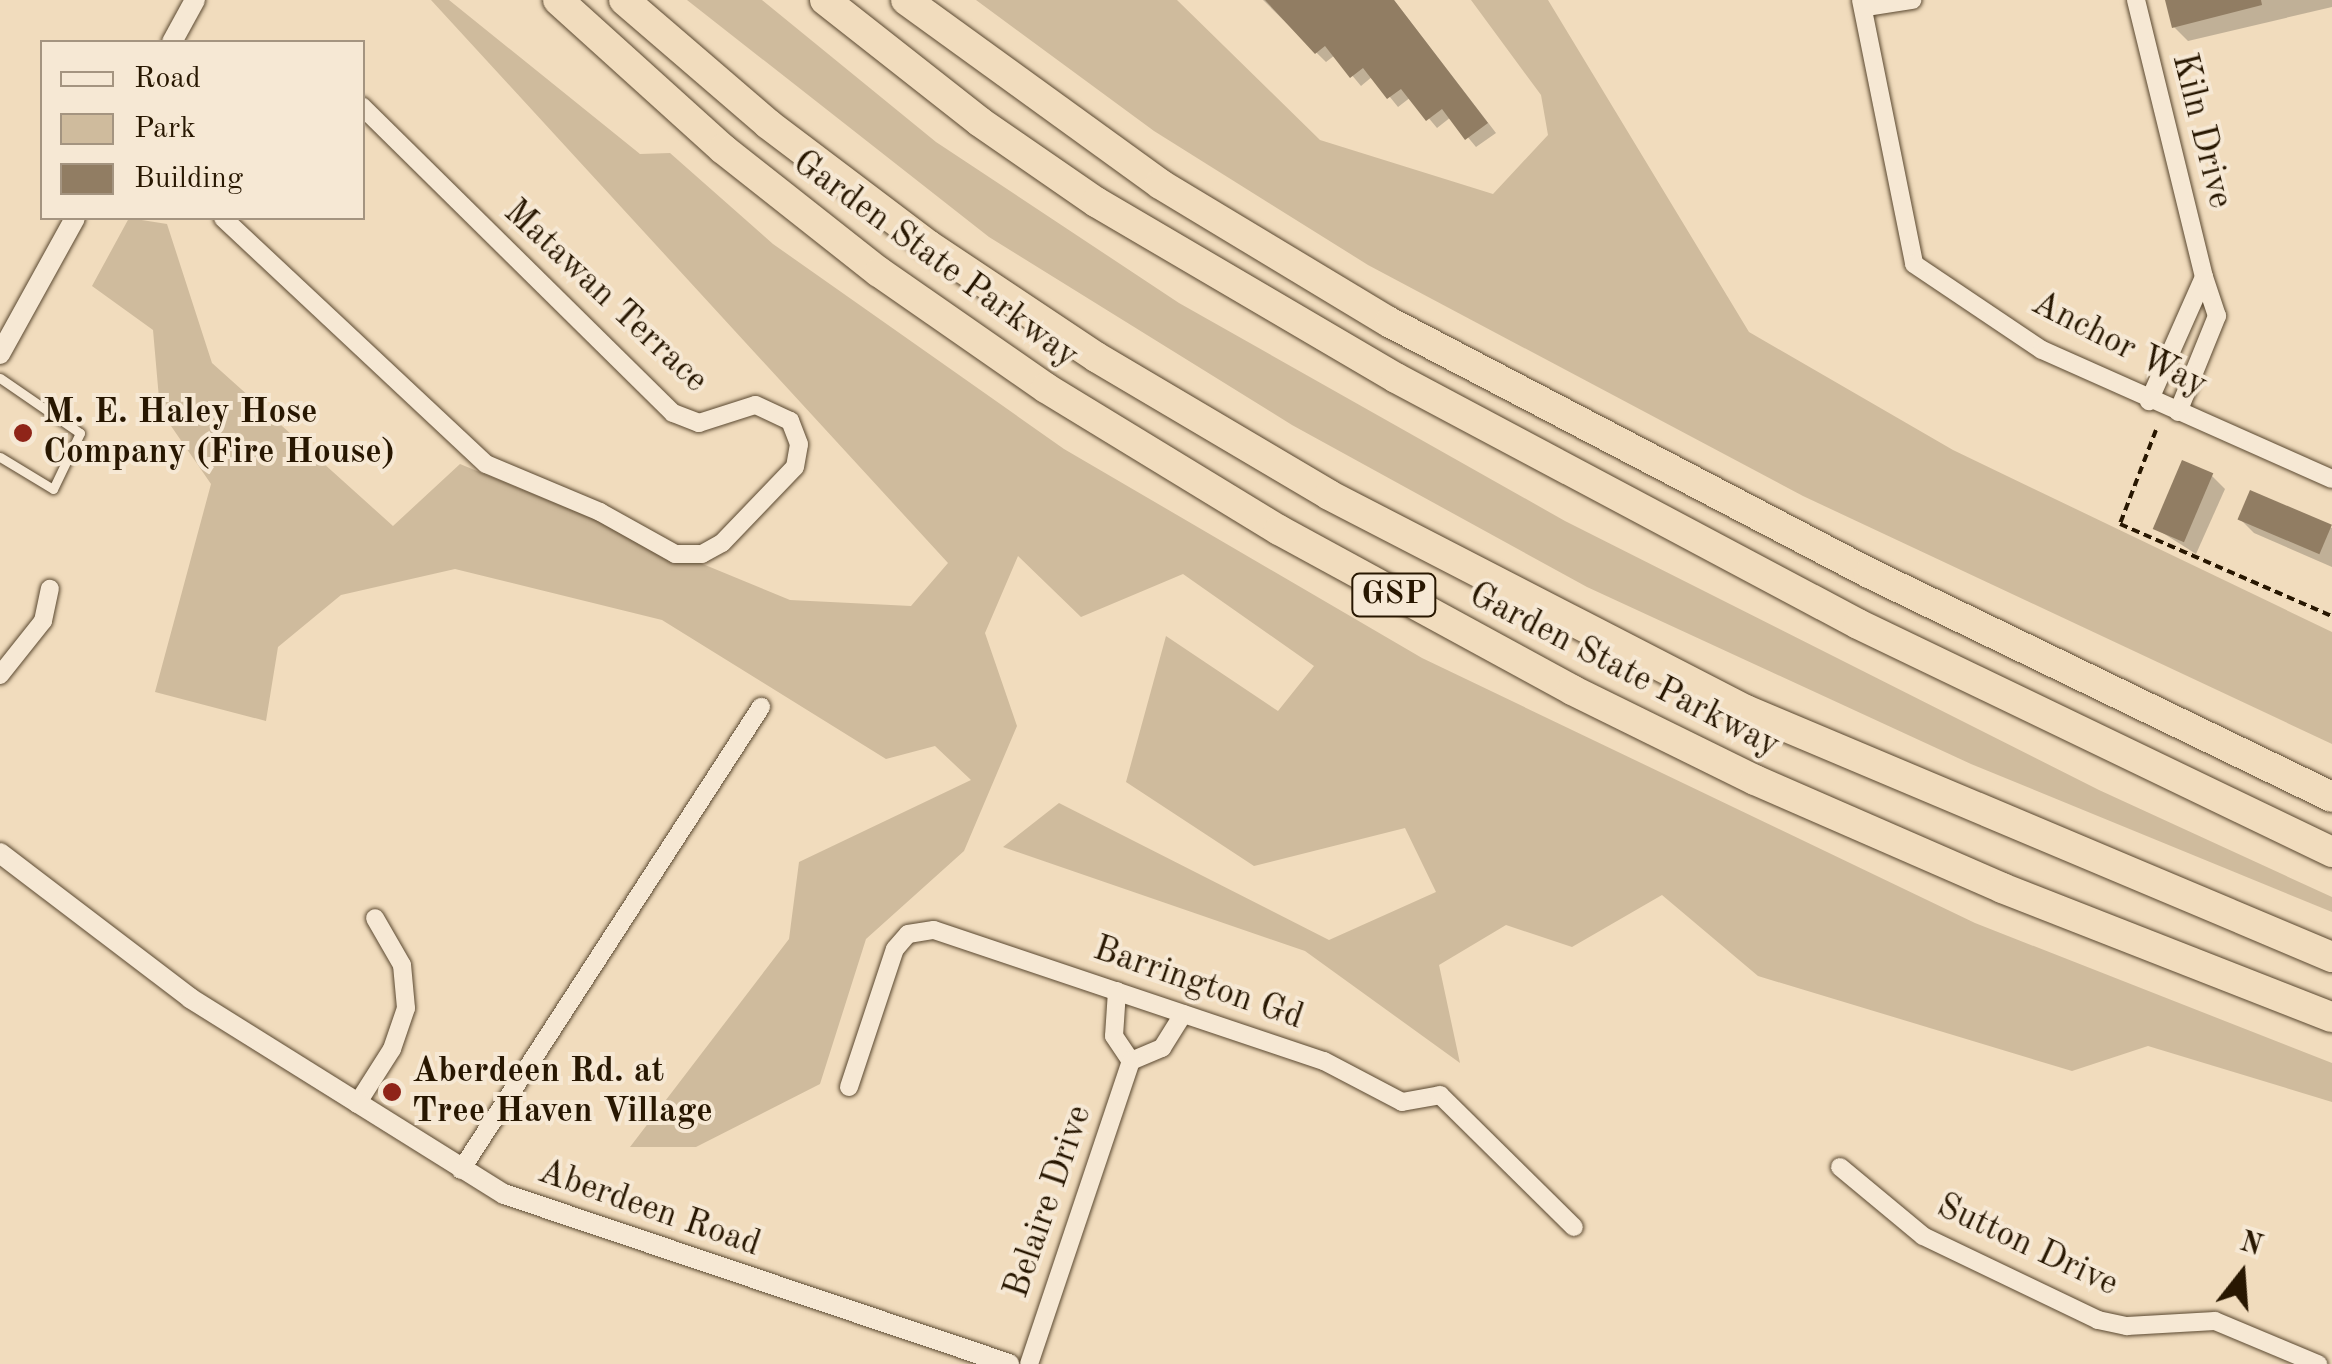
<!DOCTYPE html>
<html>
<head>
<meta charset="utf-8">
<style>
	body { margin:0 }
	#map { position:relative; width:2332px; height:1364px; overflow:hidden; background:#f1dcbd; font-family:"Old Standard TT",serif }
	div>[style] { position:absolute }
	.green>* { inset:0; background:#cfbb9d }
	.shadow>* { inset:0; background:#0003 }
	.building>* { inset:0; background:#917d63; transform-origin:0 0 }
	.path>* { height:4px; margin-top:-2px; transform-origin:0; background:repeating-linear-gradient(90deg,#281701 0 8px,transparent 0 13px) }
	.roads { filter:drop-shadow(0 0 2px #5a4830) drop-shadow(0 0 2px #5a4830) }
	.service>* { height:9px; margin:-4.5px; padding:0 4.5px; transform-origin:4.5px; border-radius:4.5px; background:#f6e8d4 }
	.minor>* { height:18px; margin:-9px; padding:0 9px; transform-origin:9px; border-radius:9px; background:#f6e8d4 }
	.tertiary>* { height:20px; margin:-10px; padding:0 10px; transform-origin:10px; border-radius:10px; background:#f6e8d4 }
	.motorway>* { height:30px; margin:-15px; padding:0 15px; transform-origin:15px; border-radius:15px; background:#f1dcbd }
	.dots>* { width:28px; height:28px; translate:-50% -50%; box-sizing:border-box; border:5px solid #f6e8d4; border-radius:50% }
	span { translate:-50% -50%; white-space:nowrap; text-align:center; line-height:1.15; -webkit-text-stroke:8px #f6e8d4; paint-order:stroke }
	.shield-label span { padding:2px 8px; background:#f6e8d4; border:2px solid; border-radius:8px; -webkit-text-stroke-width:0 }
	.shield-label { font-size:32px; color:#281701; font-weight:700 }
	.street-label { font-size:35px; color:#281701 }
	.poi-label { font-size:35px; color:#281701; font-weight:700 }
	.left { translate:0 -50%; text-align:left }
	.legend { position:absolute; left:40px; top:40px; width:325px; height:180px; box-sizing:border-box; background:#f6e8d4; border:2px solid #a49480; margin:0; padding:12px 18px; list-style:none; font-size:30px; color:#281701 }
	.legend li { display:flex; align-items:center; gap:20px; height:50px }
	.legend b { width:50px; border:2px solid #a49480 }
	.north { position:absolute; left:2192px; top:1224px; width:100px; height:100px; -webkit-text-stroke:8px #f6e8d4; paint-order:stroke; rotate:17deg; font-size:28px; font-weight:700; line-height:40px; text-align:center; color:#281701 }
	.north::after { content:''; display:block; margin:auto; width:35px; height:45px; background:#281701; clip-path:polygon(50% 0,100% 100%,50% 72%,0 100%) }
</style>
</head>
<body>
<div id="map">
	<div class="green">
		<i style="clip-path:polygon(431px 0,449px 0,640px 154px,670px 153px,773px 244px,1064px 449px,1422px 658px,1975px 923px,2332px 1063px,2332px 1102px,2148px 1046px,2072px 1071px,1758px 976px,1662px 895px,1572px 947px,1506px 925px,1439px 965px,1460px 1063px,1305px 951px,1003px 847px,1059px 803px,1329px 940px,1436px 892px,1405px 828px,1254px 866px,1126px 782px,1166px 636px,1278px 711px,1314px 666px,1183px 574px,1081px 617px,1018px 556px,985px 633px,1017px 726px,964px 851px,866px 939px,820px 1084px,696px 1147px,630px 1147px,789px 939px,799px 862px,971px 780px,935px 746px,886px 759px,662px 620px,455px 569px,341px 595px,278px 647px,266px 721px,155px 692px,211px 484px,160px 410px,153px 330px,92px 286px,129px 218px,167px 224px,212px 363px,393px 526px,460px 464px,790px 600px,911px 606px,948px 563px)"></i>
		<i style="clip-path:polygon(687px 0,762px 0,936px 142px,1179px 303px,1565px 521px,2099px 790px,2332px 897px,2332px 912px,1971px 764px,1587px 587px,1292px 425px,989px 237px)"></i>
		<i style="clip-path:polygon(976px 0,1177px 0,1320px 140px,1493px 194px,1548px 135px,1541px 95px,1471px 0,1548px 0,1749px 332px,1953px 450px,2332px 632px,2332px 744px,1803px 496px,1368px 265px,1154px 131px)"></i>
	</div>
	<div class="shadow">
		<i style="clip-path:polygon(1263px 0,1394px 0,1496px 133px,1476px 147px,1451px 117px,1437px 128px,1411px 97px,1398px 107px,1373px 76px,1361px 86px,1335px 55px,1326px 62px)"></i>
		<i style="clip-path:polygon(2168px 0,2332px 0,2332px 7px,2188px 41px,2174px 27px)"></i>
		<i style="clip-path:polygon(2211px 475px,2225px 489px,2196px 554px,2155px 528px)"></i>
		<i style="clip-path:polygon(2252px 493px,2332px 528px,2332px 567px,2254px 533px,2240px 519px)"></i>
	</div>
	<div class="building">
		<i style="clip-path:polygon(1265px 0,1394px 0,1488px 123px,1465px 140px,1442px 109px,1426px 121px,1401px 89px,1387px 99px,1363px 68px,1350px 78px,1325px 46px,1315px 54px)"></i>
		<i style="clip-path:polygon(2165px 0,2261px 0,2262px 5px,2172px 28px)"></i>
		<i style="left:2182px;top:460px;width:34px;height:75px;rotate:23deg"></i>
		<i style="left:2250px;top:490px;width:89px;height:32px;rotate:23deg"></i>
	</div>
	<div class="path">
		<i style="left:2156px;top:430px;width:101px;rotate:111deg"></i>
		<i style="left:2120px;top:524px;width:231px;rotate:23.5deg"></i>
	</div>
	<div class="roads">
		<div class="service">
			<i style="left:0;top:378px;width:97px;rotate:34.5deg"></i>
			<i style="left:80px;top:433px;width:62px;rotate:115.7deg"></i>
			<i style="left:53px;top:489px;width:62px;rotate:-148.9deg"></i>
		</div>
		<div class="minor">
			<i style="left:1861px;top:0;width:269px;rotate:78.6deg"></i>
			<i style="left:1914px;top:264px;width:154px;rotate:33.9deg"></i>
			<i style="left:2042px;top:350px;width:317px;rotate:24deg"></i>
			<i style="left:2136px;top:0;width:285px;rotate:76.2deg"></i>
			<i style="left:2204px;top:277px;width:136px;rotate:113.9deg"></i>
			<i style="left:1866px;top:7px;width:47px;rotate:-8.7deg"></i>
			<i style="left:223px;top:218px;width:360px;rotate:43.1deg"></i>
			<i style="left:486px;top:464px;width:124px;rotate:22.8deg"></i>
			<i style="left:600px;top:512px;width:86px;rotate:29.2deg"></i>
			<i style="left:675px;top:554px;width:27px"></i>
			<i style="left:702px;top:554px;width:23px;rotate:-29deg"></i>
			<i style="left:722px;top:543px;width:105px;rotate:-46.2deg"></i>
			<i style="left:795px;top:467px;width:23px;rotate:-80deg"></i>
			<i style="left:799px;top:444px;width:25px;rotate:-111deg"></i>
			<i style="left:790px;top:421px;width:38px;rotate:-155deg"></i>
			<i style="left:755px;top:405px;width:59px;rotate:162.2deg"></i>
			<i style="left:699px;top:423px;width:28px;rotate:-159deg"></i>
			<i style="left:673px;top:413px;width:437px;rotate:-135.4deg"></i>
			<i style="left:2178px;top:412px;width:104px;rotate:-67.9deg"></i>
			<i style="left:2217px;top:316px;width:41px;rotate:-108.4deg"></i>
			<i style="left:0;top:675px;width:69px;rotate:-51.5deg"></i>
			<i style="left:43px;top:621px;width:33px;rotate:-78deg"></i>
			<i style="left:1117px;top:991px;width:45px;rotate:93.8deg"></i>
			<i style="left:1114px;top:1036px;width:30px;rotate:56deg"></i>
			<i style="left:1131px;top:1061px;width:34px;rotate:-23deg"></i>
			<i style="left:1162px;top:1048px;width:40px;rotate:-58deg"></i>
			<i style="left:849px;top:1087px;width:145px;rotate:-71.6deg"></i>
			<i style="left:895px;top:949px;width:20px;rotate:-49deg"></i>
			<i style="left:908px;top:934px;width:26px;rotate:-9deg"></i>
			<i style="left:934px;top:930px;width:411px;rotate:18.6deg"></i>
			<i style="left:1324px;top:1061px;width:88px;rotate:27.7deg"></i>
			<i style="left:1402px;top:1102px;width:39px;rotate:-10deg"></i>
			<i style="left:1440px;top:1095px;width:188px;rotate:44.6deg"></i>
			<i style="left:357px;top:1104px;width:65px;rotate:-57.5deg"></i>
			<i style="left:392px;top:1049px;width:43px;rotate:-71.1deg"></i>
			<i style="left:406px;top:1008px;width:43px;rotate:-95.3deg"></i>
			<i style="left:402px;top:965px;width:54px;rotate:-119.9deg"></i>
			<i style="left:1840px;top:1167px;width:108px;rotate:39.7deg"></i>
			<i style="left:1923px;top:1236px;width:194px;rotate:25.6deg"></i>
			<i style="left:2098px;top:1320px;width:30px;rotate:12deg"></i>
			<i style="left:2127px;top:1326px;width:88px;rotate:-3.3deg"></i>
			<i style="left:2215px;top:1321px;width:112px;rotate:22.7deg"></i>
			<i style="left:461px;top:1170px;width:552px;rotate:-57.06deg"></i>
			<i style="left:1029px;top:1364px;width:320px;rotate:-71.4deg"></i>
		</div>
		<div class="tertiary">
			<i style="left:172px;top:42px;width:48px;rotate:-61.3deg"></i>
			<i style="left:0;top:354px;width:155px;rotate:-61.1deg"></i>
			<i style="left:0;top:853px;width:239px;rotate:37.3deg"></i>
			<i style="left:190px;top:998px;width:370px;rotate:32deg"></i>
			<i style="left:504px;top:1194px;width:533px;rotate:18.6deg"></i>
		</div>
		<div class="motorway">
			<i style="left:558px;top:0;width:222px;rotate:42.1deg"></i>
			<i style="left:723px;top:149px;width:199px;rotate:38.3deg"></i>
			<i style="left:879px;top:272px;width:203px;rotate:34.8deg"></i>
			<i style="left:1046px;top:388px;width:273px;rotate:31.4deg"></i>
			<i style="left:1279px;top:530px;width:334px;rotate:28.6deg"></i>
			<i style="left:1572px;top:690px;width:204px;rotate:26.2deg"></i>
			<i style="left:1755px;top:780px;width:270px;rotate:23.6deg"></i>
			<i style="left:2002px;top:888px;width:354px;rotate:21.4deg"></i>
			<i style="left:624px;top:0;width:190px;rotate:40.7deg"></i>
			<i style="left:768px;top:124px;width:201px;rotate:37.1deg"></i>
			<i style="left:928px;top:245px;width:202px;rotate:33.7deg"></i>
			<i style="left:1096px;top:357px;width:271px;rotate:30.6deg"></i>
			<i style="left:1329px;top:495px;width:469px;rotate:27.3deg"></i>
			<i style="left:1746px;top:710px;width:636px;rotate:22.86deg"></i>
			<i style="left:825px;top:0;width:197px;rotate:38.2deg"></i>
			<i style="left:980px;top:122px;width:141px;rotate:34.6deg"></i>
			<i style="left:1096px;top:202px;width:348px;rotate:30.4deg"></i>
			<i style="left:1396px;top:378px;width:523px;rotate:28.03deg"></i>
			<i style="left:1858px;top:624px;width:526px;rotate:25.69deg"></i>
			<i style="left:906px;top:0;width:314px;rotate:35.9deg"></i>
			<i style="left:1160px;top:184px;width:267px;rotate:31.1deg"></i>
			<i style="left:1389px;top:322px;width:542px;rotate:27.61deg"></i>
			<i style="left:1869px;top:573px;width:514px;rotate:25.82deg"></i>
		</div>
	</div>
	<div class="dots">
		<i style="left:23px;top:433px;background:#8f2418"></i>
		<i style="left:392px;top:1092px;background:#8f2418"></i>
	</div>
	<div class="shield-label">
		<span style="left:1394px;top:595px">GSP</span>
	</div>
	<div class="street-label">
		<span style="left:2201px;top:131px;rotate:76deg">Kiln Drive</span>
		<span style="left:935px;top:260px;rotate:36deg">Garden State Parkway</span>
		<span style="left:605px;top:297px;rotate:43deg">Matawan Terrace</span>
		<span style="left:2119px;top:345px;rotate:27deg">Anchor Way</span>
		<span style="left:1624px;top:671px;rotate:27deg">Garden State Parkway</span>
		<span style="left:1198px;top:984px;rotate:19deg">Barrington Gd</span>
		<span style="left:1049px;top:1202px;rotate:-71deg">Belaire Drive</span>
		<span style="left:649px;top:1209px;rotate:19deg">Aberdeen Road</span>
		<span style="left:2027px;top:1246px;rotate:25deg">Sutton Drive</span>
	</div>
	<div class="poi-label">
		<span class="left" style="left:43px;top:433px">M. E. Haley Hose<br>Company (Fire House)</span>
		<span class="left" style="left:412px;top:1092px">Aberdeen Rd. at<br>Tree Haven Village</span>
	</div>
	<ul class="legend">
	<li><b style="height:12px;background:#f6e8d4"></b>Road</li>
	<li><b style="height:28px;background:#cfbb9d"></b>Park</li>
	<li><b style="height:28px;background:#917d63"></b>Building</li>
	</ul>
	<div class="north">N</div>
</div>
</body>
</html>
